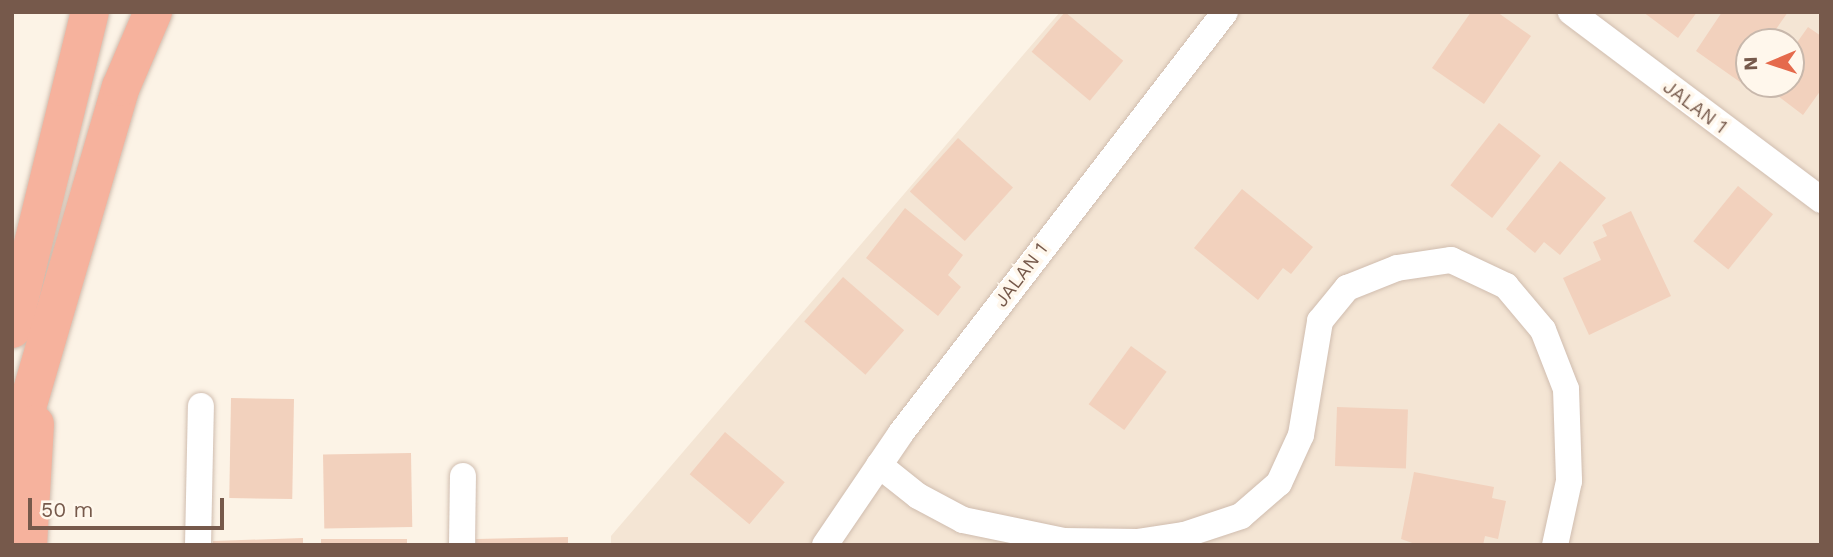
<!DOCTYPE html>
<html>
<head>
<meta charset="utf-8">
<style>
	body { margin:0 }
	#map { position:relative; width:1833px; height:557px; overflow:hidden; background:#fcf3e6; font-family:"Work Sans",sans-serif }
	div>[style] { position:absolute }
	.residential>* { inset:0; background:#f4e5d4 }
	.building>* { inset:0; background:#f2d1bd; transform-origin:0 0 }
	.roads { filter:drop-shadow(0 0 2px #d0bdaf) drop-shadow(0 0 2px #d0bdaf) }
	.street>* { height:26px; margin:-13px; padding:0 13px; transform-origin:13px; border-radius:13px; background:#fff }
	.highway>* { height:38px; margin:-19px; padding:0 19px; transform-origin:19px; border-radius:19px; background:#f6b29d }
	span { translate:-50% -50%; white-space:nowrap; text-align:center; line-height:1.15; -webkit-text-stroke:7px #fff7ec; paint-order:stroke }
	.street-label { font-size:19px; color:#76594b }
	.frame { position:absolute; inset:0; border:14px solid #76594b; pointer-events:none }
	.north { position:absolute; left:1735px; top:28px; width:70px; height:70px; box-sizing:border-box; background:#fff7ec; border:2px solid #c8b8ac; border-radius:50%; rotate:268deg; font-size:19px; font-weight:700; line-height:28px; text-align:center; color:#76594b }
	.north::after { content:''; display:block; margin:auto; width:24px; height:32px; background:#e56a4c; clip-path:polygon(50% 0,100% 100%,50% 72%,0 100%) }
	.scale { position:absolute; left:28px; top:498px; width:196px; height:32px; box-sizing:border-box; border:4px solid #76594b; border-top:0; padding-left:9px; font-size:21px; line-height:24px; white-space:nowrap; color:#76594b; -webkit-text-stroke:5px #fff7ec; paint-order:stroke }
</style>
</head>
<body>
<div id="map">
	<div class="residential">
		<i style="clip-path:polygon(evenodd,1060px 12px,1816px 12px,1821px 16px,1821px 545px,611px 545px,611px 536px,1060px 12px,1749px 42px,1791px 42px,1791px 84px,1749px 84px,1749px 42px)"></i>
	</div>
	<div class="building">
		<i style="left:1065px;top:12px;width:76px;height:52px;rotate:40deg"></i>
		<i style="clip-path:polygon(1471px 12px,1497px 12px,1531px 36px,1484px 104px,1432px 68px)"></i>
		<i style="clip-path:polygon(1643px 12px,1697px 12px,1678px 38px)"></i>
		<i style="clip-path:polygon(1722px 12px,1788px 12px,1767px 42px,1749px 42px,1749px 68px,1740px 82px,1696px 51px)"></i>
		<i style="clip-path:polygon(1808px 27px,1821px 36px,1821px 90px,1803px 115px,1765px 86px,1791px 84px,1791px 51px)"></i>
		<i style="left:1499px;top:123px;width:53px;height:79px;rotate:38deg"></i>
		<i style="left:958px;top:138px;width:74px;height:72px;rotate:42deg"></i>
		<i style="clip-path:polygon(1560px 161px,1606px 198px,1560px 255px,1544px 242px,1535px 253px,1506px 229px)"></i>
		<i style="left:1738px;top:186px;width:45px;height:71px;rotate:39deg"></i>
		<i style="clip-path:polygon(1242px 189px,1313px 247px,1291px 274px,1283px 268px,1258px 300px,1194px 248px)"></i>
		<i style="clip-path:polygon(905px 208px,963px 255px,948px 275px,961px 287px,938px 316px,866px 258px)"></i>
		<i style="clip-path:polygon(1631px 211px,1671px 296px,1589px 335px,1563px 278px,1601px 260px,1593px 242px,1607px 236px,1602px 225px)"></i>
		<i style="left:843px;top:277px;width:81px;height:59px;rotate:41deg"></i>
		<i style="left:1131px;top:346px;width:44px;height:72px;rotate:36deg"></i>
		<i style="left:231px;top:398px;width:63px;height:100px;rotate:1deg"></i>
		<i style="left:1337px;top:407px;width:71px;height:59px;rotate:2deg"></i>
		<i style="left:725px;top:432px;width:78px;height:55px;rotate:40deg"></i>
		<i style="left:411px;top:453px;width:74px;height:88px;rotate:89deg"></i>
		<i style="clip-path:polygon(1414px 472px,1494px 487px,1492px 498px,1506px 501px,1498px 539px,1485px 536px,1483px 545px,1418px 545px,1401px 539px)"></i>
		<i style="clip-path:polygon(568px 537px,568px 545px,476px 545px,476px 539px)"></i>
		<i style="clip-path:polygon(303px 538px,303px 545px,213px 545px,213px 541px)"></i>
		<i style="left:321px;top:539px;width:86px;height:6px"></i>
	</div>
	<div class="roads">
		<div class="street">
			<i style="left:1571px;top:12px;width:313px;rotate:36.9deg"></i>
			<i style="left:879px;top:465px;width:50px;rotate:38.5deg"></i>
			<i style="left:918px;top:496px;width:51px;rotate:28.1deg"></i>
			<i style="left:963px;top:520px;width:103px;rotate:11.7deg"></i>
			<i style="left:1064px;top:541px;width:73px;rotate:0.8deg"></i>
			<i style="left:1137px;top:542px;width:48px;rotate:-8.5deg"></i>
			<i style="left:1184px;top:535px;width:60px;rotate:-18.4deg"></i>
			<i style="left:1241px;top:516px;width:50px;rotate:-41deg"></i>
			<i style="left:1279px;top:483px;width:53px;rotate:-65.4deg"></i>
			<i style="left:1301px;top:435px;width:116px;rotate:-80.5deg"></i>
			<i style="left:1320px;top:321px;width:43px;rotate:-50.7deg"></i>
			<i style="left:1347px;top:288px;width:54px;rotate:-21.8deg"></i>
			<i style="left:1397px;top:268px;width:55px;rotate:-8.4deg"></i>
			<i style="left:1451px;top:260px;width:61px;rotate:25.3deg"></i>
			<i style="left:1506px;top:286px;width:57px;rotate:49.9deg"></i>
			<i style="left:1543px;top:330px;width:63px;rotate:68.7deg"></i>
			<i style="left:1566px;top:389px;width:92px;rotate:88.1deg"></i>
			<i style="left:1569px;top:481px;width:66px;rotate:102.3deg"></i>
			<i style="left:198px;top:545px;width:139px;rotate:-88.8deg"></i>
			<i style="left:462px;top:545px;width:69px;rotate:-89.2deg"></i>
			<i style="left:825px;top:545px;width:135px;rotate:-55.8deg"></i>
			<i style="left:901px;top:433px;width:531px;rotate:-52.42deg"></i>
		</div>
		<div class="highway">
			<i style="left:12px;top:329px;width:326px;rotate:-76.2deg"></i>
			<i style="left:12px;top:459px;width:388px;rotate:-73.7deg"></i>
			<i style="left:121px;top:87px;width:82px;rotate:-66.9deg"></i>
			<i style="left:28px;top:545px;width:121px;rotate:-86.7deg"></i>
		</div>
	</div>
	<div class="street-label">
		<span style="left:1695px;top:107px;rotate:37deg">JALAN 1</span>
		<span style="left:1021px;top:275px;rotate:-53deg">JALAN 1</span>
	</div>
	<div class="frame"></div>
	<div class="north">N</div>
	<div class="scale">50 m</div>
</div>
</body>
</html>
